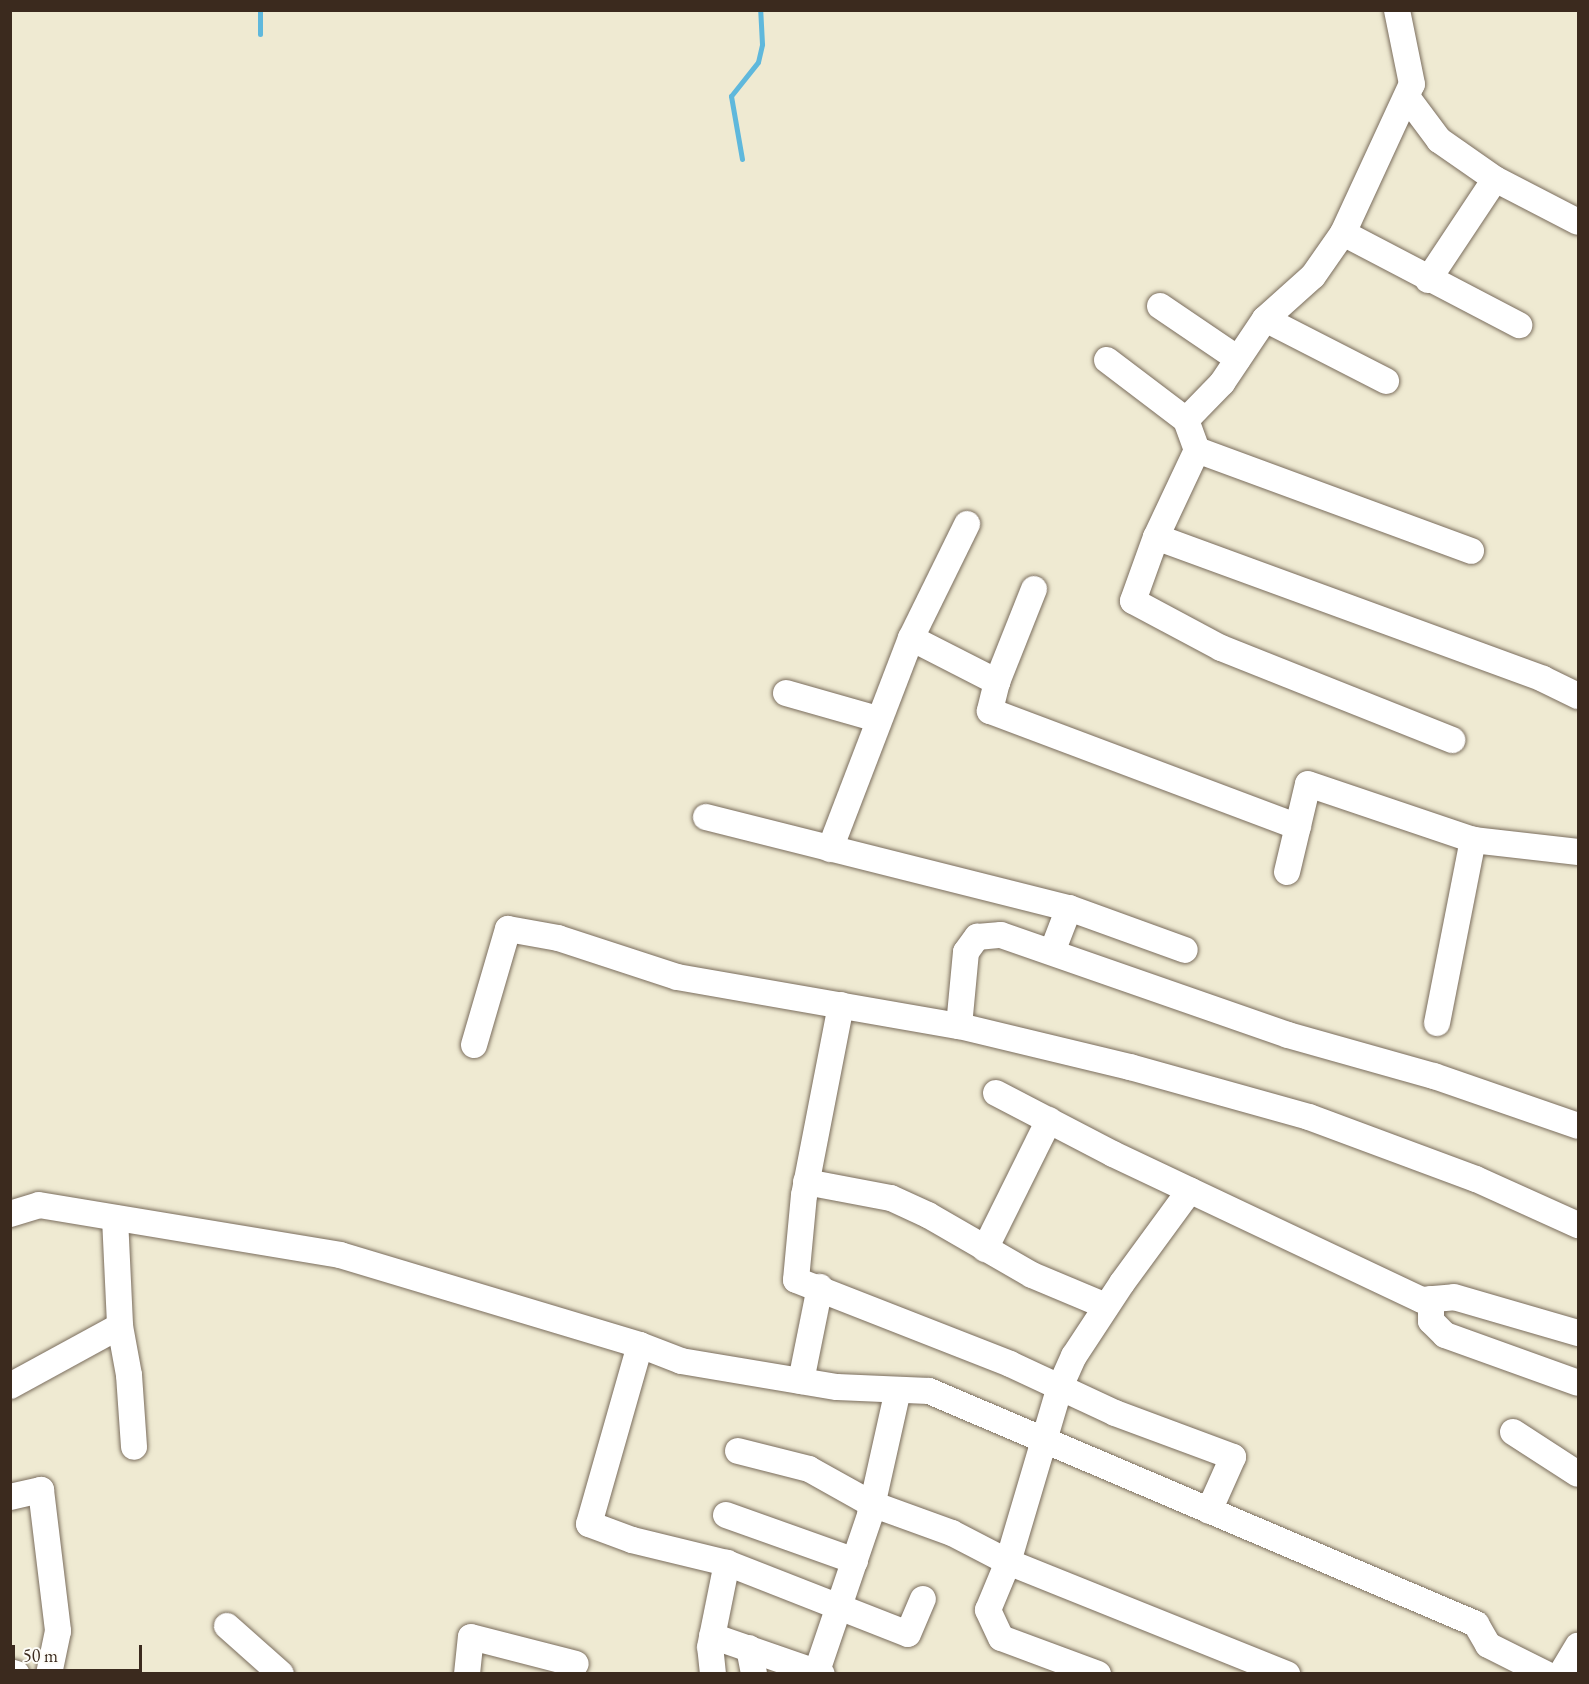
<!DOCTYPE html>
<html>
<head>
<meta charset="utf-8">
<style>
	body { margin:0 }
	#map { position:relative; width:1589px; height:1684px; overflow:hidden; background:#efead2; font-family:"EB Garamond",serif }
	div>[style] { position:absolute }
	.stream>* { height:5px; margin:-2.5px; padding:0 2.5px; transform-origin:2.5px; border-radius:2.5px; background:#5fb8dc }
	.roads { filter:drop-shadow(0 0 2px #7a6d5d) drop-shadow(0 0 2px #7a6d5d) }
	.minor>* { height:26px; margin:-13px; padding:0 13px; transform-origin:13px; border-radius:13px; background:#fff }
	span { translate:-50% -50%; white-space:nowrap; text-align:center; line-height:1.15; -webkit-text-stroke:4.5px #fdfcf7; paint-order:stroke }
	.frame { position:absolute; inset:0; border:12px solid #3b2a1e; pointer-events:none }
	.scale { position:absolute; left:12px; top:1645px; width:130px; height:27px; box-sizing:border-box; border:3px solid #3b2a1e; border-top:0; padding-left:8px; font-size:18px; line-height:21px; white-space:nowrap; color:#3b2a1e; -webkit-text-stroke:4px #fdfcf7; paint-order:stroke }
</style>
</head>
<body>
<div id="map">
	<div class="stream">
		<i style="left:260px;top:10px;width:24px;rotate:90deg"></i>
		<i style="left:742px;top:159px;width:64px;rotate:-99.9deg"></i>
		<i style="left:731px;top:96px;width:43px;rotate:-51.5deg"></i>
		<i style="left:758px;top:62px;width:18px;rotate:-77deg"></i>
		<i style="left:762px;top:44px;width:34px;rotate:-93deg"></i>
	</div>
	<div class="roads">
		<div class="minor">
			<i style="left:1407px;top:97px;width:54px;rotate:53.3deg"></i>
			<i style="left:1439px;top:140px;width:68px;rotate:34.9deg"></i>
			<i style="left:1495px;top:179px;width:93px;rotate:27.4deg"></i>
			<i style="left:1343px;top:233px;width:199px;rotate:27.6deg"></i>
			<i style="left:1428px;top:280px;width:121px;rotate:-56.4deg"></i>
			<i style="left:1160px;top:306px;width:94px;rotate:34.2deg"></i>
			<i style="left:1265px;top:319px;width:136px;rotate:27.1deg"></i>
			<i style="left:1107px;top:360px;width:99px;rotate:37.2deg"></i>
			<i style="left:1186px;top:420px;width:32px;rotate:70deg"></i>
			<i style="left:1197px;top:450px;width:96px;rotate:115.2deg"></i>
			<i style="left:1156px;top:537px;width:68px;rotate:109.8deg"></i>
			<i style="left:1133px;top:601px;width:100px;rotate:28.1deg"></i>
			<i style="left:1221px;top:648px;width:249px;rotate:21.7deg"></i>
			<i style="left:1186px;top:420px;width:52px;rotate:-45.8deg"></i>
			<i style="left:1222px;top:383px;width:77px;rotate:-56.1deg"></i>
			<i style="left:1265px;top:319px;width:64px;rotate:-41.9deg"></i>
			<i style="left:1313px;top:276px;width:52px;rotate:-55.1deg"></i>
			<i style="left:1343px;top:233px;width:164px;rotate:-65.2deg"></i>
			<i style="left:1412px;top:84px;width:76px;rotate:-101.5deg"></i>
			<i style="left:1197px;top:450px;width:292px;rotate:20.2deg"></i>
			<i style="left:1156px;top:537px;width:412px;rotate:20.1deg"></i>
			<i style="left:1543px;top:679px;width:39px;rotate:26deg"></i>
			<i style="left:911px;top:638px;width:97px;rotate:27.1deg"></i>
			<i style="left:997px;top:682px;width:30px;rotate:104deg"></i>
			<i style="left:990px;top:711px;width:329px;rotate:20.6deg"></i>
			<i style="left:997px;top:682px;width:100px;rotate:-68.3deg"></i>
			<i style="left:786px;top:693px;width:95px;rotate:15.9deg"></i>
			<i style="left:706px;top:817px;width:374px;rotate:14.1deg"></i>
			<i style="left:1069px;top:908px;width:47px;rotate:111.1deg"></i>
			<i style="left:830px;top:849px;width:226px;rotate:-69deg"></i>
			<i style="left:911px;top:638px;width:127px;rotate:-63.8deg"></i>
			<i style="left:1287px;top:872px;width:90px;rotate:-76.6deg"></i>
			<i style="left:1308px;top:784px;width:174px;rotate:18.7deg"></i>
			<i style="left:1473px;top:840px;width:106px;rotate:6.5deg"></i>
			<i style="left:1069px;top:908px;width:123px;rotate:19.9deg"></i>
			<i style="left:841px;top:1005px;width:194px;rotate:101deg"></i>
			<i style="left:804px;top:1195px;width:85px;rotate:95.4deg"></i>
			<i style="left:796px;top:1280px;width:230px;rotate:21.4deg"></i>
			<i style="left:1010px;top:1364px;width:116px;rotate:25deg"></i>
			<i style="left:1115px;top:1413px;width:126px;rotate:20.4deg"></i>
			<i style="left:1233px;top:1457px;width:59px;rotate:114deg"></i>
			<i style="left:1437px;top:1023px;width:187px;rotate:-78.9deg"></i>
			<i style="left:959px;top:1026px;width:74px;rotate:-84.6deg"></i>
			<i style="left:966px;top:952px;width:19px;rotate:-54deg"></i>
			<i style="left:977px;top:937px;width:24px;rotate:-5deg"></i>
			<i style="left:1001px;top:935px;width:304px;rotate:19.2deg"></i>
			<i style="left:1288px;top:1035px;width:152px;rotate:15.7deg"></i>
			<i style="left:1434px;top:1076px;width:152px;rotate:19.1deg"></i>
			<i style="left:474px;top:1045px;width:121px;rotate:-73.7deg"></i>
			<i style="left:508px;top:929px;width:51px;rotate:10.2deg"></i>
			<i style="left:558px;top:938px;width:125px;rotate:18.1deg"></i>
			<i style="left:677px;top:977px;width:286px;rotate:9.9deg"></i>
			<i style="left:959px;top:1026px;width:176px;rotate:13.5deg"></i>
			<i style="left:1130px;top:1067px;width:186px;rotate:15.6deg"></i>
			<i style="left:1309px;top:1117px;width:178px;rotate:20.4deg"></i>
			<i style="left:1476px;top:1179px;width:112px;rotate:24.3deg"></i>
			<i style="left:996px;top:1093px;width:132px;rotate:27.5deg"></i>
			<i style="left:1113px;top:1154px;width:342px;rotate:25.3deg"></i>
			<i style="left:1422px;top:1300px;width:32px;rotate:-5deg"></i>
			<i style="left:1454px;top:1297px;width:129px;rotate:16.2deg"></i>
			<i style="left:806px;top:1182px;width:86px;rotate:10.7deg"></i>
			<i style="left:891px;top:1198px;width:41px;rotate:24.7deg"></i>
			<i style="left:928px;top:1215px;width:120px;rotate:30deg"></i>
			<i style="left:1032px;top:1275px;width:80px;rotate:22.7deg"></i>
			<i style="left:10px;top:1214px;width:30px;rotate:-17deg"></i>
			<i style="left:39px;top:1205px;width:305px;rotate:9.4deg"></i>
			<i style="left:340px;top:1255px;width:313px;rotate:16.7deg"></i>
			<i style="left:640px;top:1345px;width:44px;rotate:21.3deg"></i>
			<i style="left:681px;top:1361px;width:158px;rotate:9.5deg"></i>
			<i style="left:837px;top:1387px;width:92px;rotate:2.5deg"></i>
			<i style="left:929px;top:1391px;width:595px;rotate:23.07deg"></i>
			<i style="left:1476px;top:1624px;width:24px;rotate:60deg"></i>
			<i style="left:1488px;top:1645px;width:65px;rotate:26.6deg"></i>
			<i style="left:115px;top:1218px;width:108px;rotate:87.3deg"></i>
			<i style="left:120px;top:1326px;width:50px;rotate:79.6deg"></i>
			<i style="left:129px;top:1375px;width:72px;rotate:86deg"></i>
			<i style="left:985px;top:1249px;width:144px;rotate:-63.6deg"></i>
			<i style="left:1431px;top:1299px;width:22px;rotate:90deg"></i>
			<i style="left:1431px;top:1321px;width:20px;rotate:45deg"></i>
			<i style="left:1445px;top:1335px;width:141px;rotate:19.8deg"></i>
			<i style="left:640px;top:1345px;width:186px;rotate:105.9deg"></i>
			<i style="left:589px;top:1524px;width:46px;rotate:20.4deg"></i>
			<i style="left:632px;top:1540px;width:98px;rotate:13.6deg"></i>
			<i style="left:727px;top:1563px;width:194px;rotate:21.4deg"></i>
			<i style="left:908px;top:1634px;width:38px;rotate:-67deg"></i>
			<i style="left:801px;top:1381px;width:96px;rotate:-78.6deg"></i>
			<i style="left:10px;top:1386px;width:125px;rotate:-28.6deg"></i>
			<i style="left:1513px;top:1432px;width:77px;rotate:32.9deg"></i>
			<i style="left:738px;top:1451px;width:73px;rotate:14.2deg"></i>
			<i style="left:809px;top:1469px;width:72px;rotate:29.1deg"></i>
			<i style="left:872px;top:1504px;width:85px;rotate:19.9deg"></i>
			<i style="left:952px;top:1533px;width:63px;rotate:27.4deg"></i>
			<i style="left:1008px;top:1562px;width:301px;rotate:21.9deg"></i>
			<i style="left:10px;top:1497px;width:32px;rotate:-13deg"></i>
			<i style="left:41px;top:1490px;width:142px;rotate:83.1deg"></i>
			<i style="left:58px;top:1631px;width:44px;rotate:101.8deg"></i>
			<i style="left:726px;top:1515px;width:137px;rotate:19.6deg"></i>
			<i style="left:227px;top:1626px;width:72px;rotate:41.6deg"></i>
			<i style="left:712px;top:1636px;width:116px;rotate:19.1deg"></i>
			<i style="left:749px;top:1648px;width:26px;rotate:79deg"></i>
			<i style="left:817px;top:1671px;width:165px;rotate:-71.2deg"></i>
			<i style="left:870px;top:1515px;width:128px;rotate:-77.4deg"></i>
			<i style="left:10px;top:1672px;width:7px;rotate:16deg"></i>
			<i style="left:467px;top:1674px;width:37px;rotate:-84deg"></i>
			<i style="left:471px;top:1637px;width:108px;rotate:14.4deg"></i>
			<i style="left:713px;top:1674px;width:27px;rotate:-96deg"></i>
			<i style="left:710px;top:1647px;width:86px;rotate:-78.6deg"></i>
			<i style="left:1098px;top:1674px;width:103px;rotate:-159.6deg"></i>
			<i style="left:1001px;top:1638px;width:31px;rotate:-115deg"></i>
			<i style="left:988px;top:1610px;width:52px;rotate:-67.4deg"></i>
			<i style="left:1008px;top:1562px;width:183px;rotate:-73.5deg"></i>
			<i style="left:1060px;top:1387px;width:34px;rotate:-66deg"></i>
			<i style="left:1074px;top:1356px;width:87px;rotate:-56.7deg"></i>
			<i style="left:1122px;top:1283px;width:115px;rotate:-53.8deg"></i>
			<i style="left:1561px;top:1674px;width:33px;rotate:-59deg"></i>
		</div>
	</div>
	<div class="frame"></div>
	<div class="scale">50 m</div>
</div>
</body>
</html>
